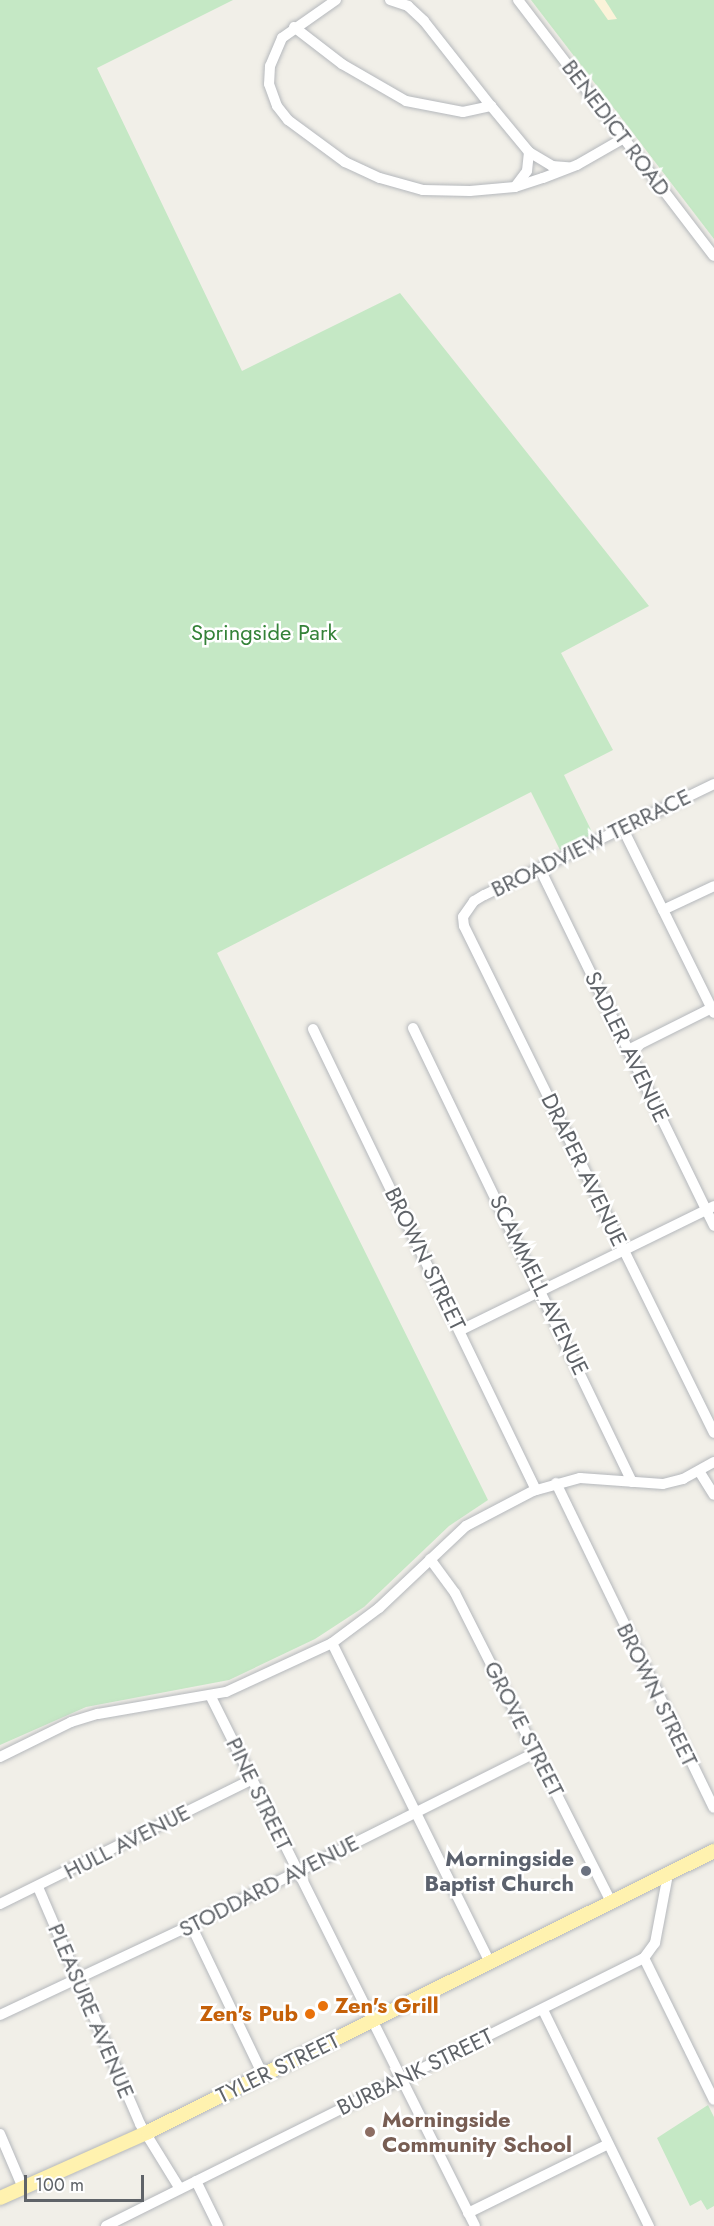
<!DOCTYPE html>
<html>
<head>
<meta charset="utf-8">
<style>
	body { margin:0 }
	#map { position:relative; width:714px; height:2226px; overflow:hidden; background:#f1efe8; font-family:Jost,sans-serif }
	div>[style] { position:absolute }
	.green>* { inset:0; background:#c5e8c5 }
	.sand>* { inset:0; background:#fbf3d9 }
	.roads { filter:drop-shadow(0 0 2px #b5b8bc) drop-shadow(0 0 2px #b5b8bc) }
	.minor>* { height:10px; margin:-5px; padding:0 5px; transform-origin:5px; border-radius:5px; background:#fff }
	.major>* { height:14px; margin:-7px; padding:0 7px; transform-origin:7px; border-radius:7px; background:#fff2af }
	.dots>* { width:16px; height:16px; translate:-50% -50%; box-sizing:border-box; border:3px solid #fff; border-radius:50% }
	span { translate:-50% -50%; white-space:nowrap; text-align:center; line-height:1.15; -webkit-text-stroke:5px #fff; paint-order:stroke }
	.street-label { font-size:22px; color:#5f6368 }
	.park-label { font-size:22px; color:#348238 }
	.worship-label { font-size:22px; color:#5b616d; font-weight:700 }
	.right { translate:-100% -50%; text-align:right }
	.food-label { font-size:22px; color:#c56008; font-weight:700 }
	.left { translate:0 -50%; text-align:left }
	.education-label { font-size:22px; color:#785e54; font-weight:700 }
	.scale { position:absolute; left:24px; top:2175px; width:120px; height:27px; box-sizing:border-box; border:3px solid #5f6368; border-top:0; padding-left:8px; font-size:18px; line-height:21px; white-space:nowrap; color:#5f6368; -webkit-text-stroke:4px #fff; paint-order:stroke }
</style>
</head>
<body>
<div id="map">
	<div class="green">
		<i style="clip-path:polygon(0 0,233px 0,97px 68px,242px 371px,400px 293px,649px 606px,561px 653px,613px 750px,564px 775px,593px 834px,560px 850px,531px 792px,217px 953px,488px 1500px,449px 1526px,364px 1607px,315px 1639px,229px 1680px,86px 1707px,0 1745px)"></i>
		<i style="clip-path:polygon(531px 0,714px 0,714px 239px,564px 43px)"></i>
		<i style="clip-path:polygon(708px 2105px,714px 2117px,714px 2206px,707px 2210px,701px 2200px,690px 2206px,657px 2138px)"></i>
	</div>
	<div class="sand">
		<i style="clip-path:polygon(594px 0,605px 0,617px 19px,608px 20px)"></i>
	</div>
	<div class="roads">
		<div class="minor">
			<i style="left:336px;top:0;width:66px;rotate:144.9deg"></i>
			<i style="left:282px;top:38px;width:30px;rotate:113deg"></i>
			<i style="left:270px;top:66px;width:18px;rotate:93deg"></i>
			<i style="left:269px;top:84px;width:23px;rotate:70deg"></i>
			<i style="left:277px;top:106px;width:18px;rotate:52deg"></i>
			<i style="left:288px;top:120px;width:71px;rotate:36.4deg"></i>
			<i style="left:345px;top:162px;width:38px;rotate:25deg"></i>
			<i style="left:380px;top:178px;width:45px;rotate:15.6deg"></i>
			<i style="left:423px;top:190px;width:47px;rotate:1.2deg"></i>
			<i style="left:470px;top:191px;width:45px;rotate:-5.1deg"></i>
			<i style="left:515px;top:187px;width:29px;rotate:-18deg"></i>
			<i style="left:543px;top:178px;width:36px;rotate:-21deg"></i>
			<i style="left:577px;top:165px;width:54px;rotate:-29.9deg"></i>
			<i style="left:390px;top:0;width:19px;rotate:18deg"></i>
			<i style="left:408px;top:6px;width:22px;rotate:43deg"></i>
			<i style="left:424px;top:21px;width:108px;rotate:51.8deg"></i>
			<i style="left:518px;top:0;width:322px;rotate:52.6deg"></i>
			<i style="left:294px;top:27px;width:61px;rotate:37.6deg"></i>
			<i style="left:342px;top:64px;width:74px;rotate:30deg"></i>
			<i style="left:406px;top:101px;width:58px;rotate:10.9deg"></i>
			<i style="left:463px;top:112px;width:29px;rotate:-12deg"></i>
			<i style="left:491px;top:106px;width:60px;rotate:50.4deg"></i>
			<i style="left:529px;top:152px;width:19px;rotate:96deg"></i>
			<i style="left:527px;top:171px;width:20px;rotate:127deg"></i>
			<i style="left:529px;top:152px;width:27px;rotate:31deg"></i>
			<i style="left:552px;top:166px;width:16px;rotate:4deg"></i>
			<i style="left:714px;top:784px;width:255px;rotate:154.2deg"></i>
			<i style="left:484px;top:895px;width:12px;rotate:149deg"></i>
			<i style="left:474px;top:901px;width:19px;rotate:125deg"></i>
			<i style="left:463px;top:917px;width:9px;rotate:84deg"></i>
			<i style="left:464px;top:926px;width:565px;rotate:63.75deg"></i>
			<i style="left:623px;top:829px;width:205px;rotate:63.7deg"></i>
			<i style="left:540px;top:869px;width:397px;rotate:64deg"></i>
			<i style="left:663px;top:910px;width:56px;rotate:-25.2deg"></i>
			<i style="left:413px;top:1028px;width:504px;rotate:64.25deg"></i>
			<i style="left:313px;top:1029px;width:512px;rotate:64.19deg"></i>
			<i style="left:628px;top:1050px;width:96px;rotate:-26.6deg"></i>
			<i style="left:461px;top:1330px;width:282px;rotate:-26.1deg"></i>
			<i style="left:699px;top:1471px;width:28px;rotate:58deg"></i>
			<i style="left:556px;top:1483px;width:361px;rotate:64.1deg"></i>
			<i style="left:430px;top:1559px;width:42px;rotate:53.7deg"></i>
			<i style="left:455px;top:1593px;width:346px;rotate:63.2deg"></i>
			<i style="left:332px;top:1643px;width:356px;rotate:63.7deg"></i>
			<i style="left:210px;top:1695px;width:593px;rotate:63.48deg"></i>
			<i style="left:0;top:1757px;width:79px;rotate:-26.2deg"></i>
			<i style="left:71px;top:1722px;width:28px;rotate:-17deg"></i>
			<i style="left:98px;top:1714px;width:130px;rotate:-9.8deg"></i>
			<i style="left:226px;top:1692px;width:117px;rotate:-24.8deg"></i>
			<i style="left:332px;top:1643px;width:59px;rotate:-36.7deg"></i>
			<i style="left:379px;top:1608px;width:120px;rotate:-43.3deg"></i>
			<i style="left:466px;top:1526px;width:76px;rotate:-27.6deg"></i>
			<i style="left:533px;top:1491px;width:49px;rotate:-15.5deg"></i>
			<i style="left:580px;top:1478px;width:83px;rotate:4.1deg"></i>
			<i style="left:663px;top:1484px;width:21px;rotate:-14deg"></i>
			<i style="left:683px;top:1479px;width:35px;rotate:-29deg"></i>
			<i style="left:38px;top:1887px;width:258px;rotate:66.7deg"></i>
			<i style="left:140px;top:2124px;width:76px;rotate:58.4deg"></i>
			<i style="left:0;top:1904px;width:282px;rotate:-26.3deg"></i>
			<i style="left:191px;top:1925px;width:166px;rotate:64.4deg"></i>
			<i style="left:644px;top:1958px;width:158px;rotate:63.8deg"></i>
			<i style="left:543px;top:2010px;width:241px;rotate:63.9deg"></i>
			<i style="left:0;top:2015px;width:211px;rotate:-25.2deg"></i>
			<i style="left:191px;top:1925px;width:386px;rotate:-26.6deg"></i>
			<i style="left:0;top:2134px;width:59px;rotate:66.9deg"></i>
			<i style="left:196px;top:2181px;width:50px;rotate:63.9deg"></i>
			<i style="left:468px;top:2213px;width:156px;rotate:-26.2deg"></i>
			<i style="left:106px;top:2226px;width:601px;rotate:-26.48deg"></i>
			<i style="left:644px;top:1958px;width:19px;rotate:-54deg"></i>
			<i style="left:655px;top:1943px;width:70px;rotate:-79.3deg"></i>
		</div>
		<div class="major">
			<i style="left:0;top:2198px;width:162px;rotate:-24deg"></i>
			<i style="left:148px;top:2132px;width:632px;rotate:-26.4deg"></i>
		</div>
	</div>
	<div class="dots">
		<i style="left:586px;top:1871px;background:#6b7280"></i>
		<i style="left:323px;top:2006px;background:#e8710a"></i>
		<i style="left:310px;top:2014px;background:#e8710a"></i>
		<i style="left:370px;top:2132px;background:#8d6e63"></i>
	</div>
	<div class="street-label">
		<span style="left:616px;top:128px;rotate:53deg">BENEDICT ROAD</span>
		<span style="left:591px;top:843px;rotate:-26deg">BROADVIEW TERRACE</span>
		<span style="left:627px;top:1047px;rotate:64deg">SADLER AVENUE</span>
		<span style="left:584px;top:1170px;rotate:64deg">DRAPER AVENUE</span>
		<span style="left:425px;top:1259px;rotate:64deg">BROWN STREET</span>
		<span style="left:539px;top:1285px;rotate:64deg">SCAMMELL AVENUE</span>
		<span style="left:657px;top:1695px;rotate:64deg">BROWN STREET</span>
		<span style="left:524px;top:1729px;rotate:63deg">GROVE STREET</span>
		<span style="left:259px;top:1794px;rotate:64deg">PINE STREET</span>
		<span style="left:127px;top:1842px;rotate:-27deg">HULL AVENUE</span>
		<span style="left:269px;top:1886px;rotate:-27deg">STODDARD AVENUE</span>
		<span style="left:91px;top:2011px;rotate:67deg">PLEASURE AVENUE</span>
		<span style="left:278px;top:2068px;rotate:-26deg">TYLER STREET</span>
		<span style="left:415px;top:2072px;rotate:-26deg">BURBANK STREET</span>
	</div>
	<div class="park-label">
		<span style="left:264px;top:633px">Springside Park</span>
	</div>
	<div class="worship-label">
		<span class="right" style="left:574px;top:1871px">Morningside<br>Baptist Church</span>
	</div>
	<div class="food-label">
		<span class="left" style="left:335px;top:2006px">Zen's Grill</span>
		<span class="right" style="left:298px;top:2014px">Zen's Pub</span>
	</div>
	<div class="education-label">
		<span class="left" style="left:382px;top:2132px">Morningside<br>Community School</span>
	</div>
	<div class="scale">100 m</div>
</div>
</body>
</html>
